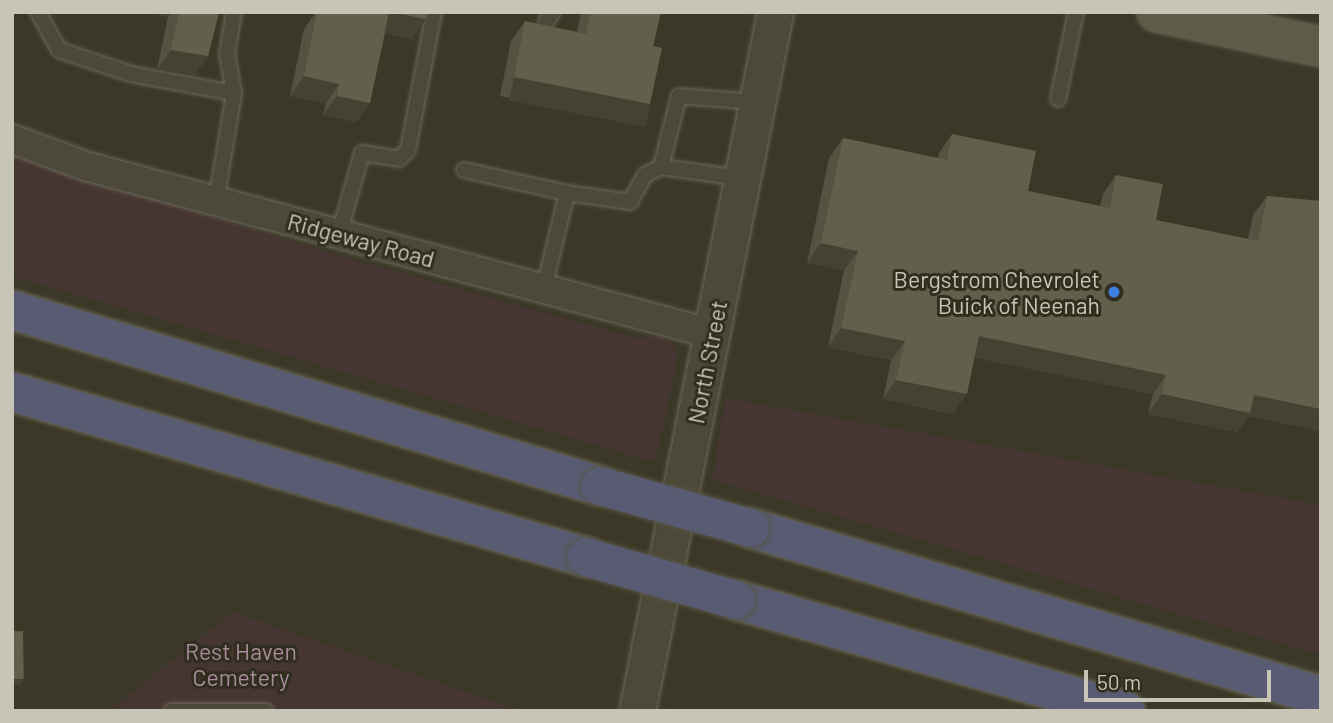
<!DOCTYPE html>
<html>
<head>
<meta charset="utf-8">
<style>
	body { margin:0 }
	#map { position:relative; width:1333px; height:723px; overflow:hidden; background:#3b3827; font-family:Barlow,sans-serif }
	div>[style] { position:absolute }
	.green>* { inset:0; background:#463632 }
	.roads { filter:drop-shadow(0 0 2px #6a6758) drop-shadow(0 0 2px #6a6758) }
	.service>* { height:14px; margin:-7px; padding:0 7px; transform-origin:7px; border-radius:7px; background:#4c493a }
	.minor>* { height:28px; margin:-14px; padding:0 14px; transform-origin:14px; border-radius:14px; background:#4c493a }
	.tertiary>* { height:35px; margin:-17.5px; padding:0 17.5px; transform-origin:17.5px; border-radius:17.5px; background:#4c493a }
	.secondary>* { height:38px; margin:-19px; padding:0 19px; transform-origin:19px; border-radius:19px; background:#5e5c49 }
	.motorway>* { height:38px; margin:-19px; padding:0 19px; transform-origin:19px; border-radius:19px; background:#585b71 }
	.bridges { filter:drop-shadow(0 0 2px #575445) drop-shadow(0 0 2px #575445) }
	.motorway-bridge>* { height:38px; margin:-19px; padding:0 19px; transform-origin:19px; border-radius:19px; background:#585b71 }
	.wall>* { inset:0; background:#545240 }
	.shaded-wall>* { inset:0; background:#454234; transform-origin:0 0 }
	.building>* { inset:0; background:#625f4a; transform-origin:0 0 }
	.dots>* { width:19px; height:19px; translate:-50% -50%; box-sizing:border-box; border:4px solid #312e1f; border-radius:50% }
	span { translate:-50% -50%; white-space:nowrap; text-align:center; line-height:1.15; -webkit-text-stroke:6px #312e1f; paint-order:stroke }
	.street-label { font-size:23px; color:#c7c5b6 }
	.poi-label { font-size:23px; color:#c7c5b6 }
	.right { translate:-100% -50%; text-align:right }
	.park-label { font-size:23px; color:#aa8d9c }
	.frame { position:absolute; inset:0; border:14px solid #c7c5b6; pointer-events:none }
	.scale { position:absolute; left:1084px; top:670px; width:187px; height:32px; box-sizing:border-box; border:4px solid #c7c5b6; border-top:0; padding-left:9px; font-size:21px; line-height:24px; white-space:nowrap; color:#c7c5b6; -webkit-text-stroke:5px #312e1f; paint-order:stroke }
</style>
</head>
<body>
<div id="map">
	<div class="green">
		<i style="clip-path:polygon(12px 144px,75px 174px,337px 255px,639px 339px,657px 335px,672px 342px,678px 358px,655px 462px,12px 276px)"></i>
		<i style="clip-path:polygon(725px 398px,1321px 505px,1321px 655px,713px 480px)"></i>
		<i style="clip-path:polygon(232px 612px,522px 711px,109px 711px)"></i>
	</div>
	<div class="roads">
		<div class="service">
			<i style="left:38px;top:12px;width:43px;rotate:61.1deg"></i>
			<i style="left:59px;top:50px;width:76px;rotate:18.4deg"></i>
			<i style="left:131px;top:74px;width:105px;rotate:10.5deg"></i>
			<i style="left:546px;top:22px;width:12px;rotate:-55deg"></i>
			<i style="left:1058px;top:99px;width:89px;rotate:-78.3deg"></i>
			<i style="left:661px;top:167px;width:73px;rotate:-75.8deg"></i>
			<i style="left:679px;top:96px;width:78px;rotate:4.4deg"></i>
			<i style="left:464px;top:170px;width:106px;rotate:12.6deg"></i>
			<i style="left:216px;top:202px;width:110px;rotate:-80.6deg"></i>
			<i style="left:234px;top:93px;width:40px;rotate:-100deg"></i>
			<i style="left:227px;top:54px;width:43px;rotate:-80.5deg"></i>
			<i style="left:339px;top:234px;width:84px;rotate:-74.1deg"></i>
			<i style="left:362px;top:153px;width:37px;rotate:9deg"></i>
			<i style="left:399px;top:159px;width:13px;rotate:-45deg"></i>
			<i style="left:408px;top:150px;width:140px;rotate:-79.3deg"></i>
			<i style="left:544px;top:288px;width:98px;rotate:-76.4deg"></i>
			<i style="left:567px;top:193px;width:64px;rotate:8.1deg"></i>
			<i style="left:630px;top:202px;width:31px;rotate:-61deg"></i>
			<i style="left:645px;top:175px;width:18px;rotate:-27deg"></i>
			<i style="left:661px;top:167px;width:81px;rotate:7.8deg"></i>
			<i style="left:171px;top:711px;width:95px"></i>
		</div>
		<div class="minor">
			<i style="left:12px;top:139px;width:78px;rotate:20.3deg"></i>
			<i style="left:85px;top:166px;width:650px;rotate:14.98deg"></i>
		</div>
		<div class="tertiary">
			<i style="left:637px;top:711px;width:712px;rotate:-78.83deg"></i>
		</div>
		<div class="secondary">
			<i style="left:1157px;top:12px;width:168px;rotate:12deg"></i>
		</div>
		<div class="motorway">
			<i style="left:12px;top:310px;width:614px;rotate:16.66deg"></i>
			<i style="left:12px;top:392px;width:597px;rotate:16.04deg"></i>
			<i style="left:750px;top:528px;width:595px;rotate:16.39deg"></i>
			<i style="left:736px;top:600px;width:405px;rotate:15.9deg"></i>
		</div>
	</div>
	<div class="bridges">
		<div class="motorway-bridge">
			<i style="left:600px;top:486px;width:156px;rotate:15.6deg"></i>
			<i style="left:586px;top:557px;width:156px;rotate:16deg"></i>
		</div>
	</div>
	<div class="wall">
		<i style="clip-path:polygon(144px 12px,219px 12px,208px 56px,194px 76px,157px 69px,168px 17px)"></i>
		<i style="clip-path:polygon(316px 12px,428px 12px,412px 39px,385px 33px,370px 103px,356px 122px,323px 115px,326px 103px,290px 96px,304px 29px)"></i>
		<i style="clip-path:polygon(581px 12px,661px 12px,653px 46px,650px 104px,636px 123px,500px 96px,511px 41px,525px 21px,577px 32px)"></i>
		<i style="clip-path:polygon(952px 134px,1028px 191px,1100px 206px,1103px 194px,1116px 175px,1156px 220px,1248px 239px,1253px 215px,1267px 196px,1321px 201px,1321px 431px,1248px 416px,1237px 432px,1148px 414px,1153px 394px,974px 357px,953px 414px,883px 399px,891px 360px,828px 347px,844px 270px,807px 263px,829px 158px,843px 138px,938px 158px,939px 153px)"></i>
	</div>
	<div class="shaded-wall">
		<i style="clip-path:polygon(144px 12px,172px 12px,168px 17px)"></i>
		<i style="clip-path:polygon(389px 12px,392px 12px,426px 19px,412px 39px,376px 31px)"></i>
		<i style="clip-path:polygon(171px 50px,208px 56px,194px 76px,157px 69px)"></i>
		<i style="clip-path:polygon(304px 76px,339px 84px,326px 103px,290px 96px)"></i>
		<i style="left:514px;top:77px;width:139px;height:24px;rotate:11deg"></i>
		<i style="clip-path:polygon(337px 96px,370px 103px,356px 122px,323px 115px)"></i>
		<i style="clip-path:polygon(821px 243px,858px 251px,844px 270px,807px 263px)"></i>
		<i style="clip-path:polygon(841px 328px,905px 341px,891px 360px,828px 347px)"></i>
		<i style="clip-path:polygon(979px 336px,1166px 375px,1153px 394px,965px 356px)"></i>
		<i style="clip-path:polygon(896px 380px,967px 394px,953px 414px,883px 399px)"></i>
		<i style="clip-path:polygon(1162px 394px,1254px 395px,1321px 409px,1321px 431px,1248px 416px,1237px 432px,1148px 414px)"></i>
		<i style="clip-path:polygon(24px 679px,20px 685px,12px 685px,12px 680px)"></i>
	</div>
	<div class="building">
		<i style="clip-path:polygon(179px 12px,219px 12px,208px 56px,171px 50px)"></i>
		<i style="clip-path:polygon(317px 12px,389px 12px,370px 103px,337px 96px,339px 84px,304px 76px)"></i>
		<i style="clip-path:polygon(392px 12px,428px 12px,426px 19px)"></i>
		<i style="clip-path:polygon(591px 12px,661px 12px,653px 46px,662px 48px,650px 104px,514px 77px,525px 21px,586px 34px)"></i>
		<i style="clip-path:polygon(952px 134px,1036px 151px,1028px 191px,1110px 208px,1116px 175px,1163px 184px,1156px 220px,1258px 241px,1267px 196px,1321px 201px,1321px 409px,1254px 395px,1250px 413px,1162px 394px,1166px 375px,979px 336px,967px 394px,896px 380px,905px 341px,841px 328px,858px 251px,821px 243px,843px 138px,947px 160px)"></i>
		<i style="left:23px;top:631px;width:48px;height:11px;rotate:89deg"></i>
	</div>
	<div class="dots">
		<i style="left:1114px;top:292px;background:#3f7fe0"></i>
	</div>
	<div class="street-label">
		<span style="left:361px;top:240px;rotate:15deg">Ridgeway Road</span>
		<span style="left:707px;top:362px;rotate:-79deg">North Street</span>
	</div>
	<div class="poi-label">
		<span class="right" style="left:1100px;top:292px">Bergstrom Chevrolet<br>Buick of Neenah</span>
	</div>
	<div class="park-label">
		<span style="left:241px;top:664px">Rest Haven<br>Cemetery</span>
	</div>
	<div class="frame"></div>
	<div class="scale">50 m</div>
</div>
</body>
</html>
